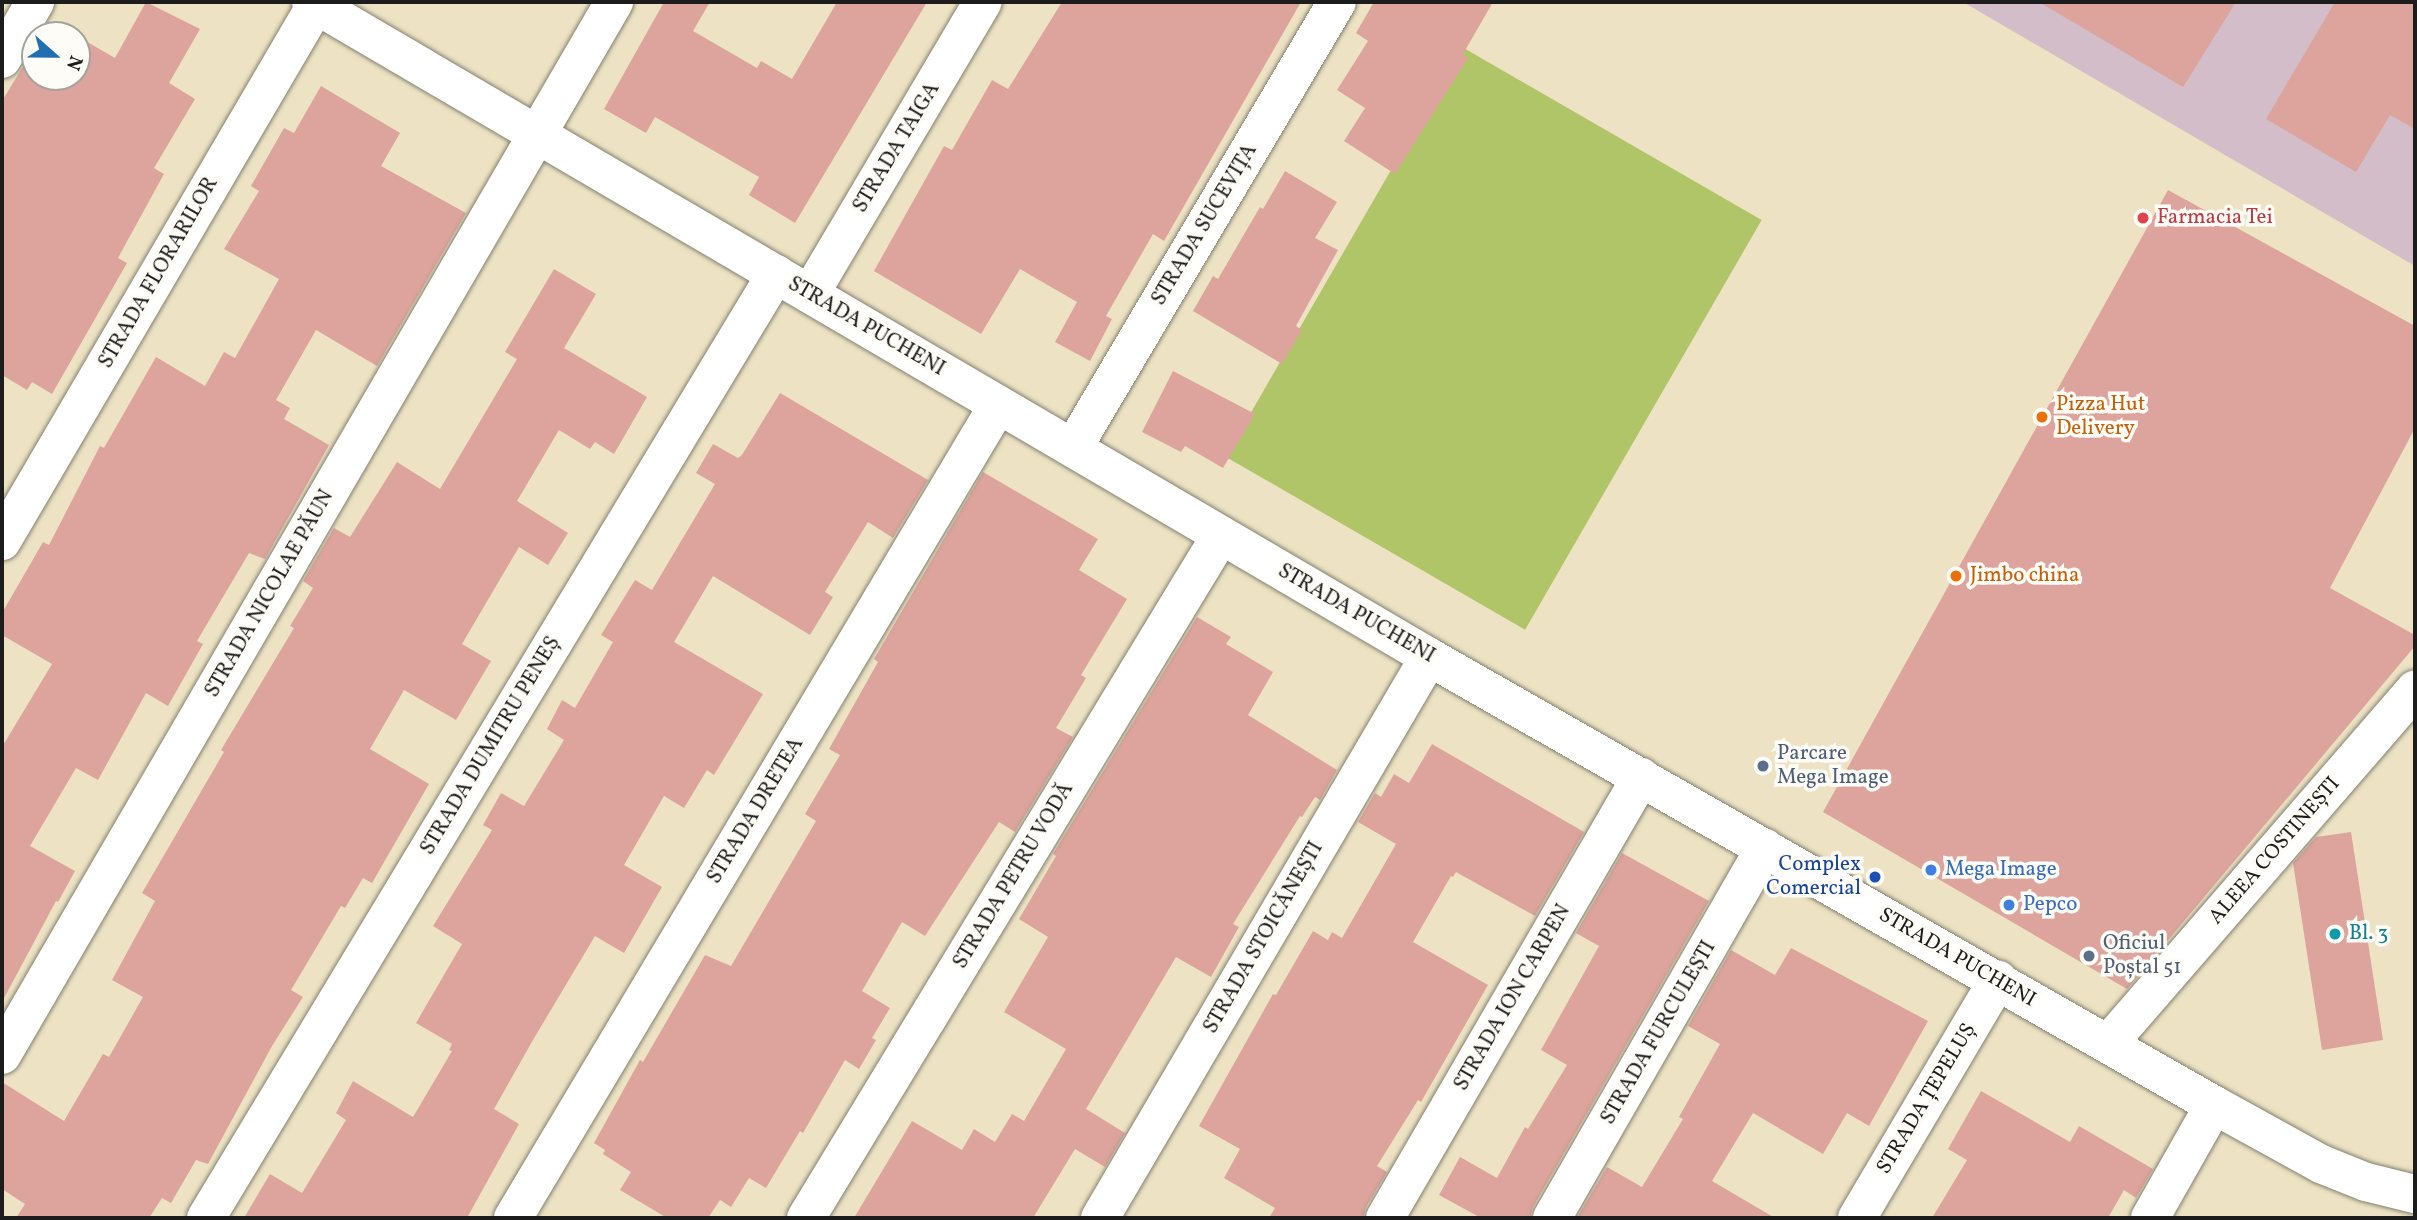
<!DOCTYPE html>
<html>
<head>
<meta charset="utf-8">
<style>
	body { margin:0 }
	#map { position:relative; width:2417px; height:1220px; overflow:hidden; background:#ede3c4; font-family:Vollkorn,serif }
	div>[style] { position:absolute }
	.industrial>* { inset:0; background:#d2bdc8 }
	.green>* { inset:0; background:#b0c468; transform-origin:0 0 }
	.building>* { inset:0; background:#dca49c }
	.roads { filter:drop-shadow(0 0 2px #848070) drop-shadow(0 0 2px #848070) }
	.minor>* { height:38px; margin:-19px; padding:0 19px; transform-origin:19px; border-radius:19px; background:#fff }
	.tertiary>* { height:38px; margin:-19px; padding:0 19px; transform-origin:19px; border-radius:19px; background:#fff }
	.dots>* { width:19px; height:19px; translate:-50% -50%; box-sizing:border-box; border:4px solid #fdfcf7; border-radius:50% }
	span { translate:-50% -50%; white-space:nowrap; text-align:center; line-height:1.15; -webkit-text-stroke:7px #fdfcf7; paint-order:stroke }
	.street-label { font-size:21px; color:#1c1c1c }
	.health-label { font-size:21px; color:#be3a42 }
	.left { translate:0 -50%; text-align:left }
	.food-label { font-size:21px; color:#c56008 }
	.service-label { font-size:21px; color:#4e5e75 }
	.transit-label { font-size:21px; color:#164399 }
	.right { translate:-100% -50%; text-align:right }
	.shop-label { font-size:21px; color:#366cbe }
	.culture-label { font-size:21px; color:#0d838f }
	.frame { position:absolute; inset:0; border:4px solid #1c1c1c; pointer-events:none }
	.north { position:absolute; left:21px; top:21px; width:70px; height:70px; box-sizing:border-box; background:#fdfcf7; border:2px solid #a3a29f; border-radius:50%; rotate:111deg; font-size:19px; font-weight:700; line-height:28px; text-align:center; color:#1c1c1c }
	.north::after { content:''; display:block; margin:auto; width:24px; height:32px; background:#1f6fb2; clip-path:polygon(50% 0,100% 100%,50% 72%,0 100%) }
</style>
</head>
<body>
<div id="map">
	<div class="industrial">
		<i style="clip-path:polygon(1963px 2px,2415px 2px,2415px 266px)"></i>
	</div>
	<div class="green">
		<i style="left:1462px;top:47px;width:346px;height:473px;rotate:30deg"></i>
	</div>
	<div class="building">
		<i style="clip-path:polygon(146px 2px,200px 29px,169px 83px,195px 99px,154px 168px,164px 174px,118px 258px,127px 263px,52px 394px,32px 382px,27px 390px,2px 375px,2px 101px,24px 65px,29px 68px,35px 57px,35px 77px,77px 77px,77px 36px,115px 58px)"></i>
		<i style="clip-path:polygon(664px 2px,710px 2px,693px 31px,757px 68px,761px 61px,792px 79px,837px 2px,927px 2px,795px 223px,749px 195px,759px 177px,655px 117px,646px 133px,604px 109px)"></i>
		<i style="clip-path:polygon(1062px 2px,1301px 2px,1164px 241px,1153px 234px,1106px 316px,1112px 319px,1090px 361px,1055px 342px,1077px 302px,1020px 269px,981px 334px,874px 271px,944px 146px,952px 150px,992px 80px,1008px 89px)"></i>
		<i style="clip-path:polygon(1374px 2px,1493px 2px,1463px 54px,1468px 58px,1395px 174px,1344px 141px,1365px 108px,1337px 90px,1368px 41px,1356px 33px)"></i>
		<i style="clip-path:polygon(2039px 2px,2236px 2px,2183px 87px)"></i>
		<i style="clip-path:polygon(2335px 2px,2415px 2px,2415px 129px,2390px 115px,2356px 172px,2266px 119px)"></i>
		<i style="clip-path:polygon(321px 86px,400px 133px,381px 166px,466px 213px,377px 366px,316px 330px,276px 400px,290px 408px,284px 419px,329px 445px,265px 559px,249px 553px,197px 641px,203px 644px,168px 706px,146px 693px,98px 780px,76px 768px,30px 846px,75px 871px,58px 902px,56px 901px,2px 1002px,2px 747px,52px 664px,2px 635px,2px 613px,43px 542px,49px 545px,100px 446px,104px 448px,156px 357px,205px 386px,224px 352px,235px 358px,279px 279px,224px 249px,259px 191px,251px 186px,284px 128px,294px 133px)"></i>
		<i style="clip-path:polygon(1285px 171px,1337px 202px,1315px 238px,1338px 250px,1296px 326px,1302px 330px,1282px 364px,1193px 311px,1213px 276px,1218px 279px,1260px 207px,1263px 209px)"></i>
		<i style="clip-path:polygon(2168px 190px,2415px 326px,2415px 428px,2330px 588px,2415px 635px,2415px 646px,2127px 989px,1823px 812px)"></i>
		<i style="clip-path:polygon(554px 269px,596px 294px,564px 348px,647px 397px,614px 454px,595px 442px,590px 449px,559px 430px,517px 501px,568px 533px,548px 565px,519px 547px,462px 644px,491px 661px,456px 720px,404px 690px,370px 749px,429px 784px,372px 883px,363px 878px,345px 908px,341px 906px,291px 990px,303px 997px,272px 1046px,208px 1164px,196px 1160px,171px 1203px,162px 1198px,149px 1218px,16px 1218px,25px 1204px,2px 1189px,2px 1082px,64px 1121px,103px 1054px,109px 1057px,143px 997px,112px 980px,155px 901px,142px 893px,224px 752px,221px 750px,294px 628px,290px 626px,313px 588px,303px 581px,334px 528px,350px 537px,397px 462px,440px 489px,517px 359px,505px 352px)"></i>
		<i style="clip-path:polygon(1173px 371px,1255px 414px,1223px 468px,1185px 446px,1181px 452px,1142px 432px)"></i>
		<i style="clip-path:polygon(780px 393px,928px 480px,893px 538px,868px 522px,825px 592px,833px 597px,810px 635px,713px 576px,674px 642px,763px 694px,714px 775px,707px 770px,684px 808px,664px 796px,624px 865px,662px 887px,624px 953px,595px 936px,533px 1040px,494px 1109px,519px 1124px,467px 1218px,244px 1218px,270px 1174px,302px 1193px,346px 1120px,336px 1113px,353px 1081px,413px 1117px,452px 1051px,449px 1050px,452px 1044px,416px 1023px,462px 944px,433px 926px,492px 830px,483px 825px,501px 793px,524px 806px,564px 740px,547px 729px,562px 700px,575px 708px,613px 642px,601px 635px,635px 580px,652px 590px,715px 484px,696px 473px,713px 444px,738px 458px,742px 455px)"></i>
		<i style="clip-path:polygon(983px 472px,1098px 539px,1079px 570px,1127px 599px,1081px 675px,1086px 678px,1056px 728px,1073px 737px,1015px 832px,999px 822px,925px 936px,902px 922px,862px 991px,890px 1008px,872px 1038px,876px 1040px,859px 1069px,845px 1060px,803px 1133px,800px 1131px,766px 1188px,749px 1178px,731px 1207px,720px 1200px,708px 1218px,667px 1218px,620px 1190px,631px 1172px,603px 1154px,605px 1150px,594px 1143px,640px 1060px,643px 1062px,705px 955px,731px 966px,816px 821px,805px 814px,840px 755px,829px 749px,878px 662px,874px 659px)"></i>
		<i style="clip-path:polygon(1197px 617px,1231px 637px,1226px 644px,1273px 672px,1248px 715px,1337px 770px,1320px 800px,1315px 797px,1302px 817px,1300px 816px,1233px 924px,1239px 927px,1211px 977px,1176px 957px,1086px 1109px,1125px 1133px,1105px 1167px,1075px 1149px,1033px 1218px,854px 1218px,912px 1121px,962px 1150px,974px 1129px,995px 1142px,1012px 1114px,1024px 1121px,1066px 1049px,1004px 1012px,1048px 937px,1019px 919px,1056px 856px,1053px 854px)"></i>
		<i style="clip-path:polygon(1432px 744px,1584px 832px,1535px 916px,1456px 872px,1453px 877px,1451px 876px,1413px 942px,1488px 985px,1421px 1102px,1418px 1100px,1377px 1166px,1387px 1172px,1366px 1207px,1363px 1218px,1269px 1218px,1275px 1208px,1224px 1178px,1240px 1149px,1199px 1126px,1273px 994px,1276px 995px,1313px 931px,1328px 940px,1332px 932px,1342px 938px,1396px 844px,1358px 822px,1375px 793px,1381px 797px,1394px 774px,1409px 783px)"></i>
		<i style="clip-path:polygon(2351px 832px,2383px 1040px,2322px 1050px,2293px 863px,2316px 837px)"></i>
		<i style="clip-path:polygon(1622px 853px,1709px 901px,1533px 1207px,1530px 1218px,1481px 1218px,1439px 1195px,1460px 1157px,1497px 1178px,1525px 1127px,1528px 1129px,1567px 1065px,1541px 1050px,1599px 946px,1576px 933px)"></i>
		<i style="clip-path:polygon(1791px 948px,1928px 1021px,1869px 1126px,1847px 1113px,1823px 1154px,1753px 1113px,1712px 1181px,1775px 1218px,1577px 1218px,1607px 1167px,1642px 1187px,1683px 1119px,1679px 1117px,1720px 1044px,1688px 1026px,1731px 950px,1775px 975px)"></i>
		<i style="clip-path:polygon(1981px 1091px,2070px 1142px,2079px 1126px,2153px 1169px,2136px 1198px,2124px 1190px,2108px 1218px,1932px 1218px,1967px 1160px,1948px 1149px)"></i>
	</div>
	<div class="roads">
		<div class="minor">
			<i style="left:2px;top:59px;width:66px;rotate:-59.9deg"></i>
			<i style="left:810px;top:294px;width:339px;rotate:-59.4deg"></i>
			<i style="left:1073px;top:448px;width:518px;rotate:-59.38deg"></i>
			<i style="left:2px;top:541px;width:621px;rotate:-59.64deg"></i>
			<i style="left:2108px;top:1044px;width:469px;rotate:-49.1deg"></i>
			<i style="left:2px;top:1055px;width:1218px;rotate:-59.83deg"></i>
			<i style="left:206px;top:1218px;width:1103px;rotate:-58.88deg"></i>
			<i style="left:513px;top:1218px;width:947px;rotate:-59.18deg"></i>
			<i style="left:806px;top:1218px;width:799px;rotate:-58.72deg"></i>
			<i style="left:1100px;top:1218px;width:650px;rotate:-59.61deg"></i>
			<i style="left:1385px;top:1218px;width:510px;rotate:-59.86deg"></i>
			<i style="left:1552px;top:1218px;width:427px;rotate:-60.1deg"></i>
			<i style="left:1857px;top:1218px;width:277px;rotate:-59.4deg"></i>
			<i style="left:2150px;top:1218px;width:130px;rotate:-60.5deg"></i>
		</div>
		<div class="tertiary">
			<i style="left:311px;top:2px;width:1296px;rotate:30.36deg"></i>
			<i style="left:1429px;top:657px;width:904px;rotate:29.71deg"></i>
			<i style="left:2214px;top:1105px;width:122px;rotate:28.9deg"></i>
			<i style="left:2321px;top:1164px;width:48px;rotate:21.8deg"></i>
			<i style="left:2366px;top:1182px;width:50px;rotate:13.8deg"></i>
		</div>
	</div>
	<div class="dots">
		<i style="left:2143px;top:218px;background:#e0444e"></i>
		<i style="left:2042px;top:417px;background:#e8710a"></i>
		<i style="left:1956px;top:576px;background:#e8710a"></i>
		<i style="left:1763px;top:766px;background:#5c6f8a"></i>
		<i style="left:1931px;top:870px;background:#3f7fe0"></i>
		<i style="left:1875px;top:877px;background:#1a4fb4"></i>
		<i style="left:2009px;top:905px;background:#3f7fe0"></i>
		<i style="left:2335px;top:934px;background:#0f9aa8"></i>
		<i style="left:2089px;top:956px;background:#5c6f8a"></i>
	</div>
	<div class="street-label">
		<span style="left:897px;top:148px;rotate:-59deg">STRADA TAIGA</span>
		<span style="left:1205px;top:225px;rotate:-59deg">STRADA SUCEVIȚA</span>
		<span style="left:159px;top:273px;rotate:-60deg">STRADA FLORARILOR</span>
		<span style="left:866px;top:327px;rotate:30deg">STRADA PUCHENI</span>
		<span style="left:270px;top:594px;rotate:-60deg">STRADA NICOLAE PĂUN</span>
		<span style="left:1356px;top:614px;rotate:30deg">STRADA PUCHENI</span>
		<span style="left:491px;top:746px;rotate:-59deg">STRADA DUMITRU PENEȘ</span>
		<span style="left:756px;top:811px;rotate:-59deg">STRADA DRETEA</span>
		<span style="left:2275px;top:851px;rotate:-49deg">ALEEA COSTINEȘTI</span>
		<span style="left:1014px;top:876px;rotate:-59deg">STRADA PETRU VODĂ</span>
		<span style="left:1264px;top:938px;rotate:-60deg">STRADA STOICĂNEȘTI</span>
		<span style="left:1957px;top:958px;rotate:30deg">STRADA PUCHENI</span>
		<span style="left:1513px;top:998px;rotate:-60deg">STRADA ION CARPEN</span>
		<span style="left:1659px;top:1033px;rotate:-60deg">STRADA FURCULEȘTI</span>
		<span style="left:1927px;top:1099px;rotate:-59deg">STRADA ȚEPELUȘ</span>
	</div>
	<div class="health-label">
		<span class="left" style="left:2157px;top:218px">Farmacia Tei</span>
	</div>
	<div class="food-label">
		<span class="left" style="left:2056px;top:417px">Pizza Hut<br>Delivery</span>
		<span class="left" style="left:1970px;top:576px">Jimbo china</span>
	</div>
	<div class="service-label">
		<span class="left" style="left:1777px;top:766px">Parcare<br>Mega Image</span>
		<span class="left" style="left:2103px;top:956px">Oficiul<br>Poștal 51</span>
	</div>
	<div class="transit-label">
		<span class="right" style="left:1861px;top:877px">Complex<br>Comercial</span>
	</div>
	<div class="shop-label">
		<span class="left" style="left:1945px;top:870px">Mega Image</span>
		<span class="left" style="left:2023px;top:905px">Pepco</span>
	</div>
	<div class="culture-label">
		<span class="left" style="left:2349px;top:934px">Bl. 3</span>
	</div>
	<div class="frame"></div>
	<div class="north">N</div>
</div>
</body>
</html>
